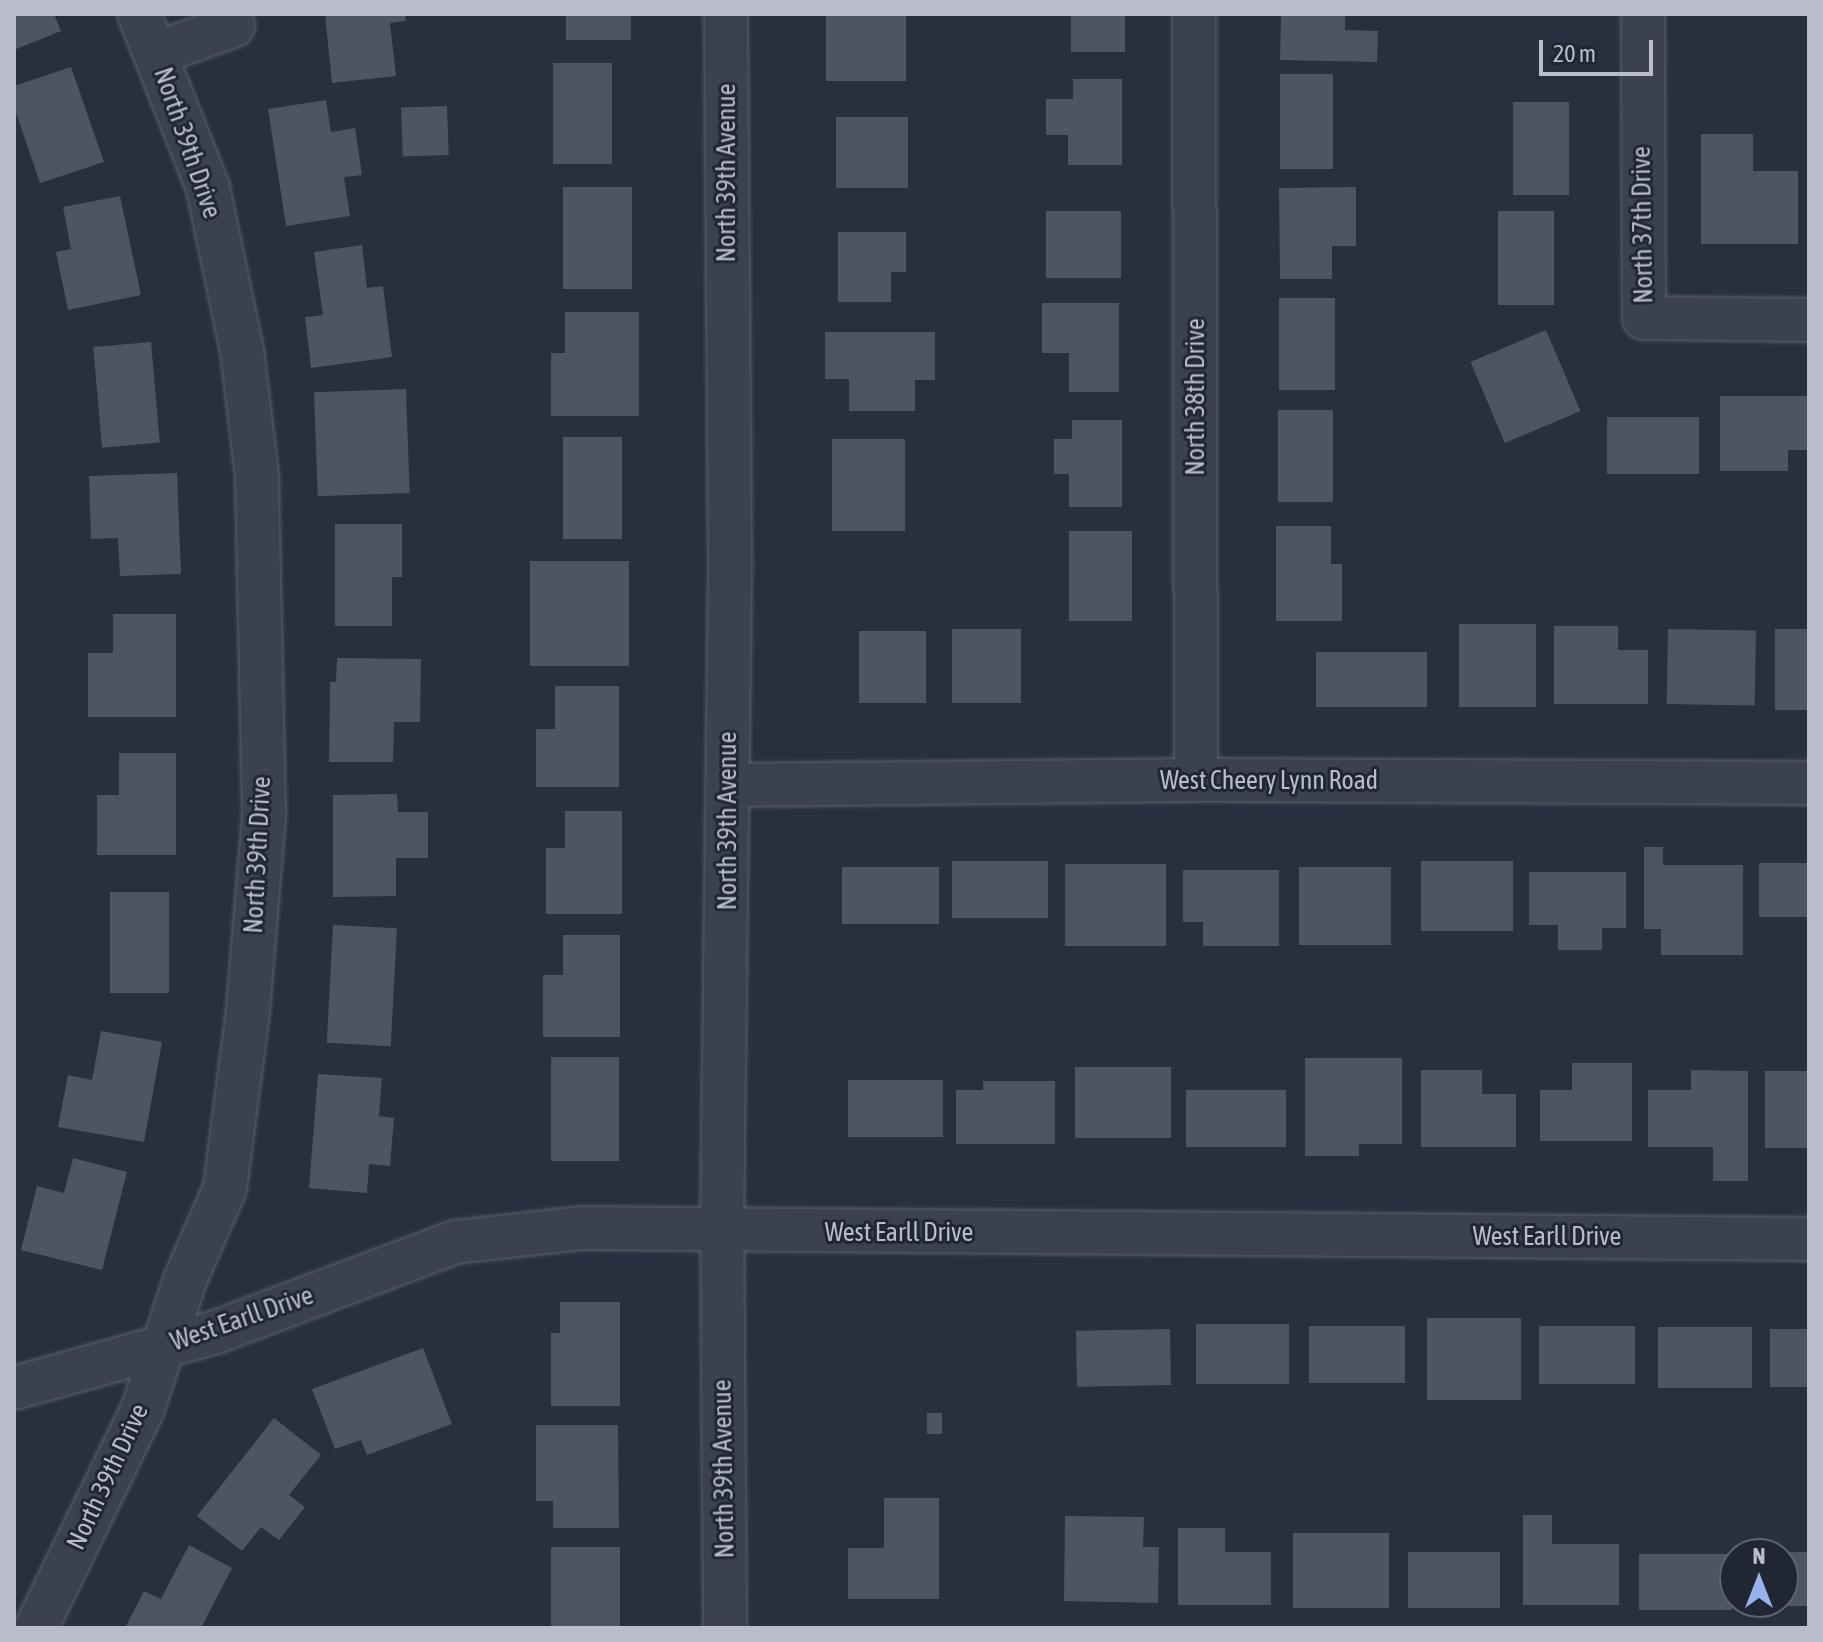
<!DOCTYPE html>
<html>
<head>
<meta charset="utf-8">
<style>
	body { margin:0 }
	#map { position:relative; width:1823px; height:1642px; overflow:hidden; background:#27303e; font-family:"Asap Condensed",sans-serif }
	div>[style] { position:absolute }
	.building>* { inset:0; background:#4c5564; transform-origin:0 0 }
	.roads { filter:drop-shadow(0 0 2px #59606c) drop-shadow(0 0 2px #59606c) }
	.minor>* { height:42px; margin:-21px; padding:0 21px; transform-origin:21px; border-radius:21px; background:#3b424e }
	span { translate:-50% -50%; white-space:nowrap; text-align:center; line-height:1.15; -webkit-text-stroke:6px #202733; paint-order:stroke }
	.street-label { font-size:26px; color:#b8bdc9 }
	.frame { position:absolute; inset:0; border:16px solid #b8bdc9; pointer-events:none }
	.north { position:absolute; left:1719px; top:1538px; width:80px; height:80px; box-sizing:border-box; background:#202733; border:2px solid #5d636f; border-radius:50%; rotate:0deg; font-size:22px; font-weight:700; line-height:32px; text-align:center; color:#b8bdc9 }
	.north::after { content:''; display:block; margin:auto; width:28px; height:36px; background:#96b3f0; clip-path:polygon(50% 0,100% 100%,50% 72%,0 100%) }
	.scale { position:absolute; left:1539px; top:40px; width:114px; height:36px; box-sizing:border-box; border:4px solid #b8bdc9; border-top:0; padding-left:10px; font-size:24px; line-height:28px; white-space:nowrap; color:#b8bdc9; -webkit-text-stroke:6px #202733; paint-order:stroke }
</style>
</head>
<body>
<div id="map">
	<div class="building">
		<i style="clip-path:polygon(14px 14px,54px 14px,61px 31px,14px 50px)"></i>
		<i style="clip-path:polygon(325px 14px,405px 14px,406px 21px,390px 23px,396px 76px,332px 83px)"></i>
		<i style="left:566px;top:14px;width:65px;height:26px"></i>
		<i style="left:826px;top:14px;width:80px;height:67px"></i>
		<i style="left:1071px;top:14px;width:54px;height:38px"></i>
		<i style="clip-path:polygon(1281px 14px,1345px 14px,1345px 30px,1378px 31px,1377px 62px,1280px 60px)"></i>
		<i style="left:553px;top:63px;width:59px;height:101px"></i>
		<i style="clip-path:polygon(71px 67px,104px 162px,40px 183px,14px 107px,14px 86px)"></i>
		<i style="left:1280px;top:74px;width:53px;height:95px"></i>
		<i style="clip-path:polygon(1073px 79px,1122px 79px,1122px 165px,1068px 165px,1068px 135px,1046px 135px,1046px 99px,1073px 99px)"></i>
		<i style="clip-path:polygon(326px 100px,331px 132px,355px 128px,362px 175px,344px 177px,350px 216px,286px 226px,268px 109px)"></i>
		<i style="left:1513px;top:102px;width:56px;height:93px"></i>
		<i style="left:447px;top:106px;width:49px;height:46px;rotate:88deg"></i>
		<i style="left:836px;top:117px;width:72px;height:71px"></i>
		<i style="clip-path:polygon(1701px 134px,1753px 134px,1753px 171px,1798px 171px,1798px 244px,1701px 244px)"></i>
		<i style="left:563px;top:187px;width:69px;height:102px"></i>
		<i style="clip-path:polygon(1356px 187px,1356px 246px,1332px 246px,1332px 279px,1280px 279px,1279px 188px)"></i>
		<i style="clip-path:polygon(120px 196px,141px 295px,68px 310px,56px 252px,71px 249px,63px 207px)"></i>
		<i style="left:1046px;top:211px;width:75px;height:67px"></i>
		<i style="left:1498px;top:211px;width:56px;height:94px"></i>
		<i style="clip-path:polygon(838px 232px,906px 232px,906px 272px,891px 272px,891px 302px,838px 302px)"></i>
		<i style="clip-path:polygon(362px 245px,367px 288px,383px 286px,392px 357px,311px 368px,305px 317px,323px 315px,314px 252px)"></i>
		<i style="left:1279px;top:298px;width:56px;height:92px"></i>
		<i style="clip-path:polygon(1042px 303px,1119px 303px,1119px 392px,1069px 392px,1069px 353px,1042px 353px)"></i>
		<i style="clip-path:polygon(565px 312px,639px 312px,639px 416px,551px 416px,551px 353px,565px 353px)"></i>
		<i style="left:1546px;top:330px;width:88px;height:82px;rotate:67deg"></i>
		<i style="clip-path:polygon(825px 332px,935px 332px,935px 380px,915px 380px,915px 411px,849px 411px,849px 379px,825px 379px)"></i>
		<i style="left:151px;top:342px;width:101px;height:58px;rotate:85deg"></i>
		<i style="left:406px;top:389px;width:104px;height:92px;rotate:88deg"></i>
		<i style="clip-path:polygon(1720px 396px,1809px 396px,1809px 450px,1788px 450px,1788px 471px,1720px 471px)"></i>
		<i style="left:1278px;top:410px;width:55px;height:92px"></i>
		<i style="left:1607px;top:417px;width:92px;height:57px"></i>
		<i style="clip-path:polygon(1072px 420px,1122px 420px,1122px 507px,1069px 507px,1069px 474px,1054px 474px,1054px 439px,1072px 439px)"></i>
		<i style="left:563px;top:437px;width:59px;height:102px"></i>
		<i style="left:832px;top:439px;width:73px;height:92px"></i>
		<i style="clip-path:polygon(177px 473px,181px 574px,120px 576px,118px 538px,91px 539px,89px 476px)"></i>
		<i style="clip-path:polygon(335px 524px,402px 524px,402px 577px,392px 577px,392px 626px,335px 626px)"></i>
		<i style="clip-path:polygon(1276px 526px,1331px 526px,1331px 564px,1342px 564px,1342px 621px,1276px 621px)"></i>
		<i style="left:1069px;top:531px;width:63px;height:90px"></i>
		<i style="left:530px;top:561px;width:99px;height:105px"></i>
		<i style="clip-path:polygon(113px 614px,176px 614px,176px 717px,88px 717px,88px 653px,113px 653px)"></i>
		<i style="left:1459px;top:624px;width:77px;height:83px"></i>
		<i style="clip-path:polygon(1554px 626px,1618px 626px,1618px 650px,1648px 650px,1648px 704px,1554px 704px)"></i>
		<i style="left:952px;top:629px;width:69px;height:74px"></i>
		<i style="left:1668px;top:629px;width:88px;height:75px;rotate:1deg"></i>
		<i style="left:1775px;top:629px;width:34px;height:81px"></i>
		<i style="left:859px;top:631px;width:67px;height:72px"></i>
		<i style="left:1316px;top:652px;width:111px;height:55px"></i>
		<i style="clip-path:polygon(337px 658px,421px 659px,420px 722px,394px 722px,393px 762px,329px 762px,330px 682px,336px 682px)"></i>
		<i style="clip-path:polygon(555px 686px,619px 686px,619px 787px,536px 787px,536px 729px,555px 729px)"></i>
		<i style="clip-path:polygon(119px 753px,176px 753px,176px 855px,97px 855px,97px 795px,119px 795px)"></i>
		<i style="clip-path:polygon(397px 794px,398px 812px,428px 812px,428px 858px,396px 858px,396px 896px,333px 897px,333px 795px)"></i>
		<i style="clip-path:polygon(565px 811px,622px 811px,622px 914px,546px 914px,546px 848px,565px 848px)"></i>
		<i style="clip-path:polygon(1644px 847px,1663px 847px,1663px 865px,1743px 865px,1743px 955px,1661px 955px,1661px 929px,1644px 929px)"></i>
		<i style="left:952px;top:861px;width:96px;height:57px"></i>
		<i style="left:1421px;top:861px;width:92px;height:70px"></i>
		<i style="left:1759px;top:863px;width:50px;height:54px"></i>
		<i style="left:1065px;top:864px;width:101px;height:82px"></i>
		<i style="left:842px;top:867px;width:97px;height:57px"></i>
		<i style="left:1299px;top:867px;width:92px;height:78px"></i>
		<i style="clip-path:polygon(1183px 870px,1279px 870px,1279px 946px,1203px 946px,1203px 922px,1183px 922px)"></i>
		<i style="clip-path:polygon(1529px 872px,1626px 872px,1626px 928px,1602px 928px,1602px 950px,1558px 950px,1558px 925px,1529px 925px)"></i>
		<i style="left:110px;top:892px;width:59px;height:101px"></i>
		<i style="left:333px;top:925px;width:64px;height:118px;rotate:3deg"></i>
		<i style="clip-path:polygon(563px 935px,620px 935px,620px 1037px,543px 1037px,543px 975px,563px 975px)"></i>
		<i style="clip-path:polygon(101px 1031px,162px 1042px,144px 1142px,58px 1127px,68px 1075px,92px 1080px)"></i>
		<i style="left:551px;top:1057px;width:68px;height:104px"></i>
		<i style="clip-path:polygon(1305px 1058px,1402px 1058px,1402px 1144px,1359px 1144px,1359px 1156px,1305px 1156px)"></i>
		<i style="clip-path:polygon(1572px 1063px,1632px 1063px,1632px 1141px,1540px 1141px,1540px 1090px,1572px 1090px)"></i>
		<i style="left:1075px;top:1067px;width:96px;height:71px"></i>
		<i style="clip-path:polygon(1421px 1070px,1482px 1070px,1482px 1094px,1516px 1094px,1516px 1147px,1421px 1147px)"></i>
		<i style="clip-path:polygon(1691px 1070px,1748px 1071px,1748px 1181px,1713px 1181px,1713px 1147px,1648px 1147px,1648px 1090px,1691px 1090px)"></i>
		<i style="left:1765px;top:1071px;width:44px;height:77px"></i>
		<i style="clip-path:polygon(318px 1074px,382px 1078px,379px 1116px,394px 1118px,390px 1166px,369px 1164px,367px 1193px,309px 1188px)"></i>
		<i style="left:848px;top:1080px;width:95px;height:57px"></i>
		<i style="clip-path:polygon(983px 1081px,1055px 1081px,1055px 1144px,956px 1144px,956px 1090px,983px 1090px)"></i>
		<i style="left:1186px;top:1090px;width:100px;height:57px"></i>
		<i style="clip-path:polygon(73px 1158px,127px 1172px,102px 1270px,21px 1250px,37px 1186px,64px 1193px)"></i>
		<i style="clip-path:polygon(560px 1302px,620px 1302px,620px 1406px,551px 1406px,551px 1333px,560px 1333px)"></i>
		<i style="left:1427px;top:1318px;width:94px;height:82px"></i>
		<i style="left:1196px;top:1324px;width:93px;height:60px"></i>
		<i style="left:1309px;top:1326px;width:96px;height:57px"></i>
		<i style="left:1539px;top:1326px;width:96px;height:58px"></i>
		<i style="left:1658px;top:1327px;width:94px;height:61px"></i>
		<i style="left:1170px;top:1329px;width:56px;height:94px;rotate:89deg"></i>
		<i style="left:1770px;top:1329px;width:39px;height:58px"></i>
		<i style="clip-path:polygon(423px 1348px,452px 1424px,367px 1455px,361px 1440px,335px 1449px,312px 1389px)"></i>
		<i style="left:927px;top:1413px;width:15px;height:21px"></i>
		<i style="clip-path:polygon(274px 1418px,321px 1455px,289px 1495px,305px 1507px,279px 1540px,261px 1527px,242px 1551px,197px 1516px)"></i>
		<i style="clip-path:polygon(536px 1425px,618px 1425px,619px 1528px,553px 1528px,553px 1501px,536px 1501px)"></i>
		<i style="clip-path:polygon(884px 1498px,939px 1498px,939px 1599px,848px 1599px,848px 1548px,884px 1548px)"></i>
		<i style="clip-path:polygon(1523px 1515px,1552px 1515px,1552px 1544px,1619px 1544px,1619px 1605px,1523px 1605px)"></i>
		<i style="clip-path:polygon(1065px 1516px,1144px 1517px,1143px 1547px,1159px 1547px,1158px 1603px,1064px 1601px)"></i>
		<i style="clip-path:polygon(1178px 1528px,1225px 1528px,1225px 1552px,1271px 1552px,1271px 1605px,1178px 1605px)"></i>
		<i style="left:1293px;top:1533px;width:96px;height:75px"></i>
		<i style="clip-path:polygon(189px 1545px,232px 1568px,201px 1628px,125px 1628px,144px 1591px,161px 1599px)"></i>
		<i style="left:551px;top:1547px;width:69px;height:81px"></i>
		<i style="left:1408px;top:1552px;width:92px;height:56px"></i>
		<i style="clip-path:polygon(1783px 1552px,1809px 1552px,1809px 1606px,1753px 1606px,1753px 1602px,1783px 1602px)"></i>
		<i style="left:1639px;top:1554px;width:93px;height:56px"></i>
	</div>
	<div class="roads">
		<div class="minor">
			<i style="left:1194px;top:14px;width:766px;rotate:89.85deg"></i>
			<i style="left:1643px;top:14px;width:304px;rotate:89.8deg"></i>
			<i style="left:1644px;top:318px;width:165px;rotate:0.7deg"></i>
			<i style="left:157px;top:53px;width:81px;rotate:-19.6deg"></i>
			<i style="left:729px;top:785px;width:467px;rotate:-0.6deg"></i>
			<i style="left:1196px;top:780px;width:613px;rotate:0.28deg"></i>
			<i style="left:14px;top:1388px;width:210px;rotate:-15.5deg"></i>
			<i style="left:216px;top:1332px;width:255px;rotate:-20.6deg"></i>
			<i style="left:455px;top:1242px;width:127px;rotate:-6.3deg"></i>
			<i style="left:581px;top:1228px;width:1228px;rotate:0.51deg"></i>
			<i style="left:36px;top:1628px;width:242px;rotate:-64deg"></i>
			<i style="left:142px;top:1411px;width:138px;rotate:-71.8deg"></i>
			<i style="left:185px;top:1280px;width:100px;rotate:-66.5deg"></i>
			<i style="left:225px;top:1188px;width:179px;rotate:-82.6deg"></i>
			<i style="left:248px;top:1010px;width:197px;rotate:-85.3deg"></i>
			<i style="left:264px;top:814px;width:338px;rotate:-91.2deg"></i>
			<i style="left:257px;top:476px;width:126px;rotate:-96.8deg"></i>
			<i style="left:242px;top:351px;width:167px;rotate:-101.8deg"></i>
			<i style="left:208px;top:188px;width:187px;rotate:-111.6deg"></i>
			<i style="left:725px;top:1628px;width:397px;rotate:-90.4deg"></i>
			<i style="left:722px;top:1231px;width:665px;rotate:-89.31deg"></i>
			<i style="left:730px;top:566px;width:552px;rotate:-90.42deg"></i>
		</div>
	</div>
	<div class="street-label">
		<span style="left:187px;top:143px;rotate:71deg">North 39th Drive</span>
		<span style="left:727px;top:173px;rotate:-90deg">North 39th Avenue</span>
		<span style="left:1643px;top:225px;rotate:-91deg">North 37th Drive</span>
		<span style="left:1196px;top:397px;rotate:-90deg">North 38th Drive</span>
		<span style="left:1269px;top:781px">West Cheery Lynn Road</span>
		<span style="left:728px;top:821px;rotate:-90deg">North 39th Avenue</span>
		<span style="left:258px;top:855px;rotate:-87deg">North 39th Drive</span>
		<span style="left:899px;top:1233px">West Earll Drive</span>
		<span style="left:1547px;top:1237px">West Earll Drive</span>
		<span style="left:242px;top:1319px;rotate:-19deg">West Earll Drive</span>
		<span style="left:724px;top:1469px;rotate:-91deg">North 39th Avenue</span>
		<span style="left:108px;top:1477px;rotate:-65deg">North 39th Drive</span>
	</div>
	<div class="frame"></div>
	<div class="north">N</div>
	<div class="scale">20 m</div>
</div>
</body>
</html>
